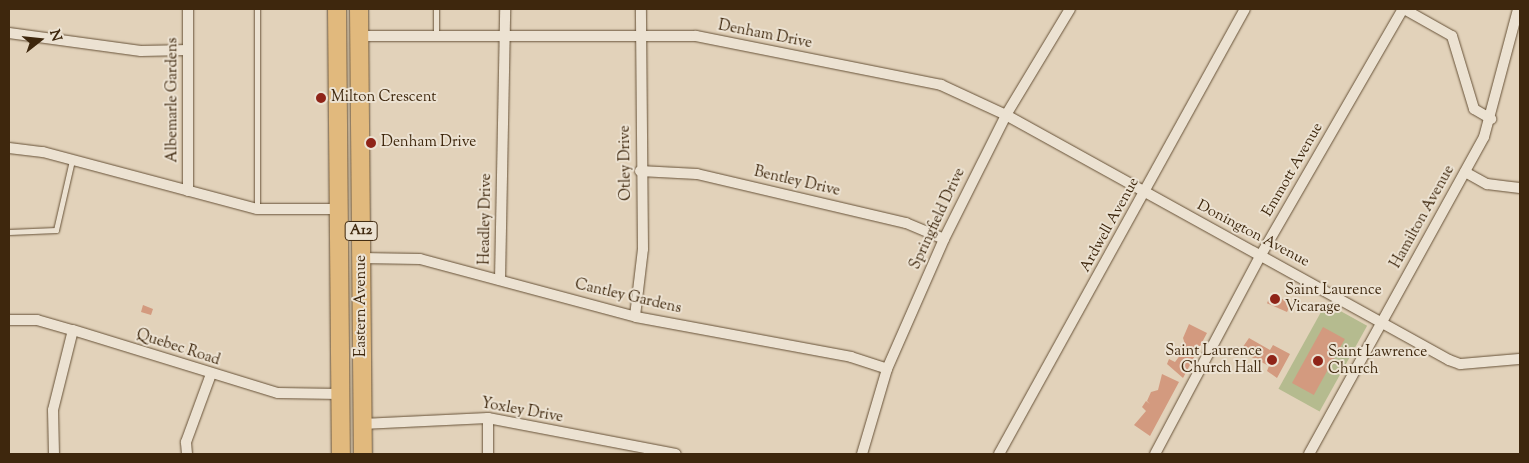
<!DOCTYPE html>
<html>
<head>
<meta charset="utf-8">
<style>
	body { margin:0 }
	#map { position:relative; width:1529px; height:463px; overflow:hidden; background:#e2d2ba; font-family:"Sorts Mill Goudy",serif }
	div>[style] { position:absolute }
	.green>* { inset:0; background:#b5bb8f; transform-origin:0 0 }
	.building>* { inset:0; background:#d39a7f; transform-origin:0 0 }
	.roads { filter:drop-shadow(0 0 1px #675238) drop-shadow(0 0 1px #675238) }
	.service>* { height:5px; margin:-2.5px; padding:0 2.5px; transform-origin:2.5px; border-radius:2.5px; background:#ece2d2 }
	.minor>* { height:10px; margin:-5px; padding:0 5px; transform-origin:5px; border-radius:5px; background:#ece2d2 }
	.trunk>* { height:18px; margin:-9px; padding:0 9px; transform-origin:9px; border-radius:9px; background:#e1b97d }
	.dots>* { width:14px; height:14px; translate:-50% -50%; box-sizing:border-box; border:2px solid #ece2d2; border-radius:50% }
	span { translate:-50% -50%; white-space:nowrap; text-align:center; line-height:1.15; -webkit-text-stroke:4px #ece2d2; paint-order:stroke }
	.shield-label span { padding:1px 4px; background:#ece2d2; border:1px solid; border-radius:4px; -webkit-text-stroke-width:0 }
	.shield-label { font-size:14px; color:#3e270d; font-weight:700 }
	.street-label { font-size:15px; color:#3e270d }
	.poi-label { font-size:15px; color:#3e270d }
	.left { translate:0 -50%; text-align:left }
	.right { translate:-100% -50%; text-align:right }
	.frame { position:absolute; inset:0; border:10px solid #3e270d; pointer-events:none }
	.north { position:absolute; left:15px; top:15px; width:50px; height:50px; -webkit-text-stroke:4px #ece2d2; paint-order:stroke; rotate:74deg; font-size:14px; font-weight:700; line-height:20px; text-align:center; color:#3e270d }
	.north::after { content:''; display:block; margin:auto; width:18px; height:22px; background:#3e270d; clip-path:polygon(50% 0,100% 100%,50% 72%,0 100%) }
</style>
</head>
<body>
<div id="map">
	<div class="green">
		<i style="left:1326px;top:303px;width:47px;height:98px;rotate:29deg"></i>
	</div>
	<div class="building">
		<i style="left:1271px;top:294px;width:22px;height:10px;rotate:24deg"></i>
		<i style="clip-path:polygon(143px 305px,153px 309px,151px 315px,141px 312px)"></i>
		<i style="clip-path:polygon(1189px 324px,1207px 333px,1183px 378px,1167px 364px,1169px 359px,1175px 362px,1181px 354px,1176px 349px,1185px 344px,1183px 338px)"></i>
		<i style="left:1323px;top:327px;width:25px;height:64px;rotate:29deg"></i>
		<i style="clip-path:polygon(1249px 338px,1270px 350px,1273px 345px,1290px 354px,1277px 378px,1267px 371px,1269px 366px,1240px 351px)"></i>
		<i style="clip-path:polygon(1162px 374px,1179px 382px,1150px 436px,1134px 425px,1146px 411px,1142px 407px,1146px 401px,1150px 404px,1147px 401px,1151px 392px,1158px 390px)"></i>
	</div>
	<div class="roads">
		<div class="service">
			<i style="left:436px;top:9px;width:25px;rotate:90deg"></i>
			<i style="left:257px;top:209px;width:200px;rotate:-90deg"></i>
			<i style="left:9px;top:232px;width:47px;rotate:-2.4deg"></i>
			<i style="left:56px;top:230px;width:72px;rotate:-77.1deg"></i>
		</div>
		<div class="minor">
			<i style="left:1404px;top:9px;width:55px;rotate:29.4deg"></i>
			<i style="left:1452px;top:36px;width:76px;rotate:73.2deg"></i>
			<i style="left:1474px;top:109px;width:20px;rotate:30deg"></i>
			<i style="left:9px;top:33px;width:133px;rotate:7.8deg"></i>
			<i style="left:141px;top:51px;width:47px;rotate:-1.2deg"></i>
			<i style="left:360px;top:36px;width:336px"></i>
			<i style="left:696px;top:36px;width:250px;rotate:11.3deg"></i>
			<i style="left:941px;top:85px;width:72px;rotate:24.8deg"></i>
			<i style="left:1006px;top:115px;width:506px;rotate:28.94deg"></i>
			<i style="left:1449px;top:360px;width:12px;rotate:20deg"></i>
			<i style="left:1460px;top:364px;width:60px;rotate:-4.8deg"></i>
			<i style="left:9px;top:148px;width:34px;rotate:7deg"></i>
			<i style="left:43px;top:152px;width:221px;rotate:14.9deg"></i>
			<i style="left:257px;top:209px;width:82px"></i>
			<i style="left:640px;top:171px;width:57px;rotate:3deg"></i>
			<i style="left:697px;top:174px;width:215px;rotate:13.2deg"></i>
			<i style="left:906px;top:223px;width:41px;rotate:22.8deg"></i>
			<i style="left:1465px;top:172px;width:25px;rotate:29deg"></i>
			<i style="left:1487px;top:184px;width:33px;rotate:7deg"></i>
			<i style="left:188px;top:191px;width:182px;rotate:-90deg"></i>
			<i style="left:361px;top:258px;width:59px;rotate:1deg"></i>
			<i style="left:420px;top:259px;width:224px;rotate:15deg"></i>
			<i style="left:636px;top:317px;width:219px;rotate:10.5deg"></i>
			<i style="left:851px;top:357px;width:38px;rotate:18deg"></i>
			<i style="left:500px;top:280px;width:271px;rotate:-88.9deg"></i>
			<i style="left:635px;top:316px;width:67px;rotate:-83.2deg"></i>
			<i style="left:643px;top:249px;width:240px;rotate:-90.5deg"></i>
			<i style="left:9px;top:320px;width:28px"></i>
			<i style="left:37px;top:320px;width:37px;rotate:16deg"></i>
			<i style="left:73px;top:330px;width:214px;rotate:17.1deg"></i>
			<i style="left:278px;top:393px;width:62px;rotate:0.9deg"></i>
			<i style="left:362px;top:424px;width:126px;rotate:-2.7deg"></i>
			<i style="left:488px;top:418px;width:191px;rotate:10.8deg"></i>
			<i style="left:54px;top:454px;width:44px;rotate:-91.3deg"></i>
			<i style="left:53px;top:410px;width:82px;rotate:-76deg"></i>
			<i style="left:187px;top:454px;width:12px;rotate:-95deg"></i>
			<i style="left:186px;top:442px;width:72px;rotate:-69.8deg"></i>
			<i style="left:488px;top:454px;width:36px;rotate:-90deg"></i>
			<i style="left:862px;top:454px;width:89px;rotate:-73.6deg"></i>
			<i style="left:887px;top:369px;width:142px;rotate:-66.3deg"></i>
			<i style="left:944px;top:239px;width:139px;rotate:-63.4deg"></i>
			<i style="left:1006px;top:115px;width:124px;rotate:-58.9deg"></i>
			<i style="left:999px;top:454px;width:508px;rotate:-61.07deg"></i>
			<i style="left:1155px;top:454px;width:228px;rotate:-62deg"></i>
			<i style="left:1262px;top:253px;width:282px;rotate:-60deg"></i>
			<i style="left:1309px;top:454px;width:362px;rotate:-61.1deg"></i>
			<i style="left:1484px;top:137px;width:132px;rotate:-75.1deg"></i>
		</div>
		<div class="trunk">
			<i style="left:337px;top:9px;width:445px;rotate:89.5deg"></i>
			<i style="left:359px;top:9px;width:445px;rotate:89.5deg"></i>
		</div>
	</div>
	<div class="dots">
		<i style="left:321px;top:98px;background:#8f2418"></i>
		<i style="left:371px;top:143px;background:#8f2418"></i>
		<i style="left:1275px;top:299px;background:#8f2418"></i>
		<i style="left:1272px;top:360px;background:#8f2418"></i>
		<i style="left:1318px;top:361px;background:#8f2418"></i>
	</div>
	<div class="shield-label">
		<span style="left:361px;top:231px">A12</span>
	</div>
	<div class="street-label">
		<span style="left:765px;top:35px;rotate:11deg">Denham Drive</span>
		<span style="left:173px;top:100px;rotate:-90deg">Albemarle Gardens</span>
		<span style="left:626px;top:163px;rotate:-91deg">Otley Drive</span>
		<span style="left:1293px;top:170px;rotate:-60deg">Emmott Avenue</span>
		<span style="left:797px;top:182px;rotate:13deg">Bentley Drive</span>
		<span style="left:1423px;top:217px;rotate:-61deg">Hamilton Avenue</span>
		<span style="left:486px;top:219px;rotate:-89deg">Headley Drive</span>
		<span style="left:938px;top:219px;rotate:-65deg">Springfield Drive</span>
		<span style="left:1110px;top:225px;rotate:-61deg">Ardwell Avenue</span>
		<span style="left:1253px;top:234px;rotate:28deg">Donington Avenue</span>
		<span style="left:628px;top:297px;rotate:13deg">Cantley Gardens</span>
		<span style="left:362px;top:306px;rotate:-90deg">Eastern Avenue</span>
		<span style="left:178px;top:348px;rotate:18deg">Quebec Road</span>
		<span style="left:522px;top:411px;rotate:10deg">Yoxley Drive</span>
	</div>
	<div class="poi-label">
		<span class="left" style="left:331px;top:98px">Milton Crescent</span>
		<span class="left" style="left:381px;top:143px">Denham Drive</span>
		<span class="left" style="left:1285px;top:299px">Saint Laurence<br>Vicarage</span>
		<span class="right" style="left:1262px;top:360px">Saint Laurence<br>Church Hall</span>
		<span class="left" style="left:1328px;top:361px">Saint Lawrence<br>Church</span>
	</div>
	<div class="frame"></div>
	<div class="north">N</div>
</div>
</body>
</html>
